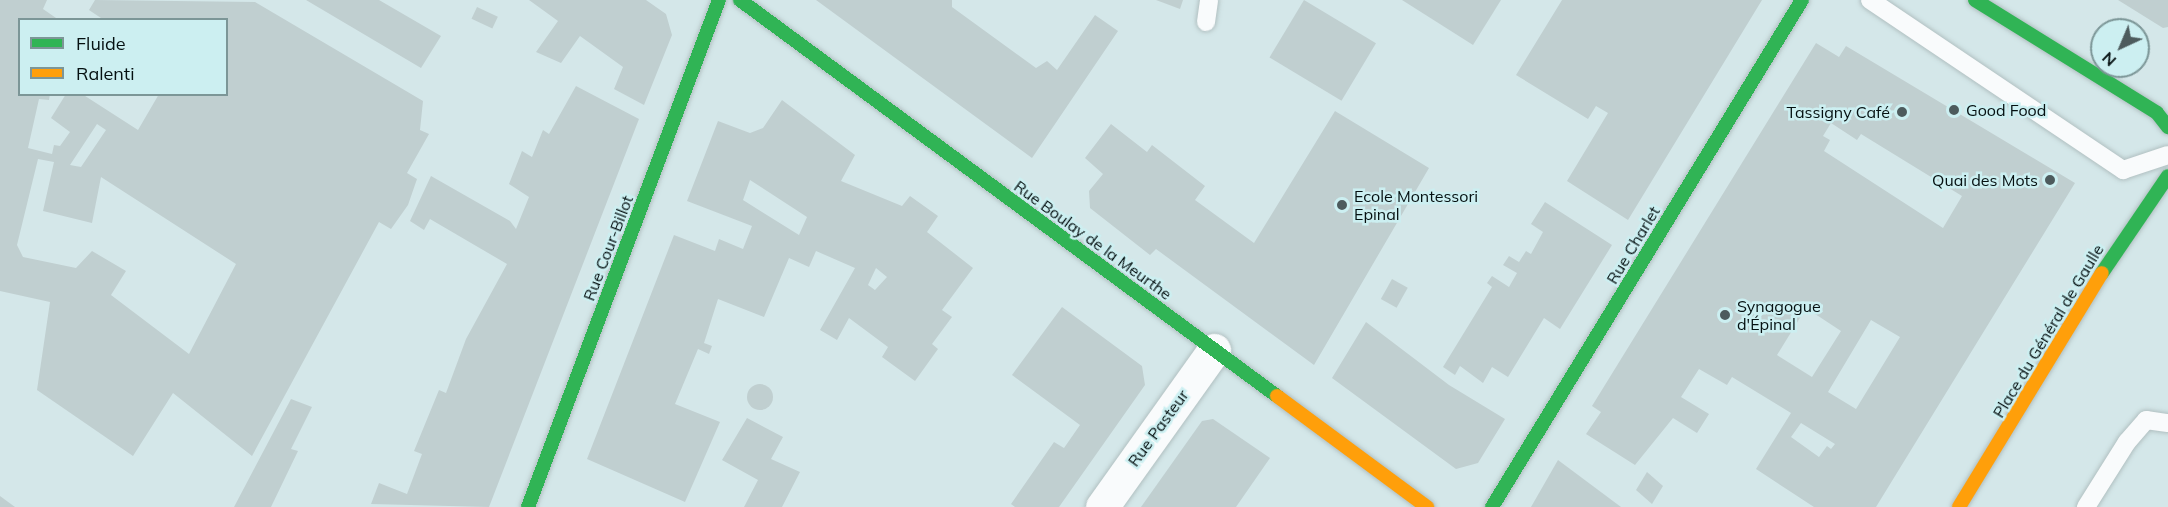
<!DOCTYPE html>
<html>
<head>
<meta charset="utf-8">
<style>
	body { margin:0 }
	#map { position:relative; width:2168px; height:507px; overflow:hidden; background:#d4e7e9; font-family:Mulish,sans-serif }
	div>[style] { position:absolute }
	.building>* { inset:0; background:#c0cfd0; transform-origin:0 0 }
	.round { border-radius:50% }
	.roads { filter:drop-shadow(0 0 2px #b1c0c1) drop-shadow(0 0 2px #b1c0c1) }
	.lane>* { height:18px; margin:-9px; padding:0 9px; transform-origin:9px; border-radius:9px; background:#f9fbfc }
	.street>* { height:33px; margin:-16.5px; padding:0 16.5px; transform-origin:16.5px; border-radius:16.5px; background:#f9fbfc }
	.fast>* { height:14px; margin:-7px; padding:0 7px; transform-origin:7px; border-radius:7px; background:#30b455 }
	.slow>* { height:14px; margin:-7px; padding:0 7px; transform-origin:7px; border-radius:7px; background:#ff9f0a }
	.dots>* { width:16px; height:16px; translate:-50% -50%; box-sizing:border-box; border:3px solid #cceff1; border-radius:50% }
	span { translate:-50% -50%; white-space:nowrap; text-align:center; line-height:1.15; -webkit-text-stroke:5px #cceff1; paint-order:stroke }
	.poi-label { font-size:16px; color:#051011 }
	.left { translate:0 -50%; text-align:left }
	.right { translate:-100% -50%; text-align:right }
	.street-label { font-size:16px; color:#051011 }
	.legend { position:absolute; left:18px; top:18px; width:210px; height:78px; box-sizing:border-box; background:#cceff1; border:2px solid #7c9697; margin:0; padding:8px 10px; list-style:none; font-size:18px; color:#051011 }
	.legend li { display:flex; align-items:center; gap:12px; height:30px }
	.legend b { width:30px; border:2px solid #7c9697 }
	.north { position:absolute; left:2090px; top:18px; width:60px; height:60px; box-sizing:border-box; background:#cceff1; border:2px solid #7c9697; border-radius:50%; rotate:224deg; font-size:16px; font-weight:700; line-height:24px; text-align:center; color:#051011 }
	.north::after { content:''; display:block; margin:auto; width:21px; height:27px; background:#4d5b5d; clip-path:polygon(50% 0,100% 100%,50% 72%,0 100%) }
</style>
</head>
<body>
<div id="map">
	<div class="building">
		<i style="clip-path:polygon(evenodd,0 0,47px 0,43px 9px,59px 20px,20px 20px,20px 94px,50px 94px,49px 100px,39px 99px,28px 148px,52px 154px,54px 145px,60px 146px,70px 132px,51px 118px,66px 94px,82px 94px,138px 130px,159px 94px,226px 94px,226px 20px,104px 20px,89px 10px,95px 0,255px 2px,423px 101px,420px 130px,429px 134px,407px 173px,417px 179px,408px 205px,391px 229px,379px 222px,252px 456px,173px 393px,133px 456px,37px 390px,50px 302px,0 291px,0 0,97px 124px,106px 130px,81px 167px,70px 165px,97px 124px,0 0,38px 159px,54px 162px,43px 211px,92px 223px,101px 177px,236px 264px,189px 354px,111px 295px,126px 271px,92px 251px,76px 268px,23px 257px,17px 245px,38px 159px)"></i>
		<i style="clip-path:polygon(306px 0,379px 0,441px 36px,421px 68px)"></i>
		<i style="clip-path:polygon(529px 0,646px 0,666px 14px,672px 35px,644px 105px,614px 89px,623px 67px,580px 36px,561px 63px,536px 52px,558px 21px)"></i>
		<i style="clip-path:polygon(816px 0,952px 0,952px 7px,1036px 68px,1047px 61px,1057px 70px,1095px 15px,1118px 31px,1032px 158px)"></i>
		<i style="clip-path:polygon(1156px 0,1183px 0,1180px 9px)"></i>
		<i style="left:1304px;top:0;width:84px;height:67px;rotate:31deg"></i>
		<i style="clip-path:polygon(1402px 0,1501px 0,1473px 45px)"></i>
		<i style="clip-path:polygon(1562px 0,1762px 0,1628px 220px,1567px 181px,1608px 113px,1596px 106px,1588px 119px,1516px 75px)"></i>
		<i style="clip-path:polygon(2118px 0,2168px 0,2168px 27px,2163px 28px)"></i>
		<i style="left:477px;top:7px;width:23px;height:13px;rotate:25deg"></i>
		<i style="clip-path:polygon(evenodd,1816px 43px,1839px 57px,1846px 46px,2075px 183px,1876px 507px,1814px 507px,1756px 469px,1791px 413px,1732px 377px,1727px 385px,1699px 369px,1681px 397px,1709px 414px,1697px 433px,1673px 418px,1635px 465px,1586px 434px,1601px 412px,1592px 406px,1816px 43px,1831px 123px,1857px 140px,1861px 134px,1962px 196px,1943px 228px,1824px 151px,1830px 140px,1823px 136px,1831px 123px,1816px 43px,1806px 308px,1841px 331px,1812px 377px,1777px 355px,1806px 308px,1816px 43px,1871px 320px,1900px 337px,1856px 409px,1828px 392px,1871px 320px,1816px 43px,1801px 423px,1835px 444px,1831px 449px,1827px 446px,1819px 457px,1791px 437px,1801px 423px)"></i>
		<i style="clip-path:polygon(576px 86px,639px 119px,489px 507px,371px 504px,379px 483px,407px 494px,422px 454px,414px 451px,439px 390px,446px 393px,466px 339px,507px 264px,430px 219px,424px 230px,410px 221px,431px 176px,510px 221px,516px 229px,529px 197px,509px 184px,522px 151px,532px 157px,543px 130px,549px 134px)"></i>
		<i style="clip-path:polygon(evenodd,782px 100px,855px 155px,841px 181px,902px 206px,910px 196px,938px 216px,927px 232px,973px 268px,942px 310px,952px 317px,932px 344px,938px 349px,915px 381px,882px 357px,888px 347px,849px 318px,837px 340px,820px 330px,855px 268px,816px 251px,809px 267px,789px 258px,764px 317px,718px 299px,704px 343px,712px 346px,709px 354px,698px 349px,675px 404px,720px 422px,685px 502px,587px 459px,674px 235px,715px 251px,719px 239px,743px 249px,752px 226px,687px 201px,718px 121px,750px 133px,763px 128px,782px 100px,750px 180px,807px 217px,799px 235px,743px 200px,750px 180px,782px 100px,876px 268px,887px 277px,875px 290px,868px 285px,876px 268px)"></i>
		<i style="clip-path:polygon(1335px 111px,1429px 168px,1314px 365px,1156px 249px,1150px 255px,1090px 208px,1089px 191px,1103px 174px,1085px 158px,1111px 124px,1147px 152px,1152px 145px,1205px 186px,1195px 200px,1254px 243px)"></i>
		<i style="clip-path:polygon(1545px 202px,1612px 245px,1560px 329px,1544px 318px,1508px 377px,1492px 367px,1483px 383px,1460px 366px,1455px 375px,1443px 367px,1492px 287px,1487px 283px,1492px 276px,1509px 287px,1517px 273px,1503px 265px,1509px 256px,1519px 262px,1526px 251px,1531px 254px,1543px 232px,1531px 224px)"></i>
		<i style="left:1392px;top:279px;width:18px;height:23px;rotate:29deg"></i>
		<i style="clip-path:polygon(1062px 307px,1142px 366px,1145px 385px,1059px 507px,1015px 507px,1011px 504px,1054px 442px,1064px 448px,1080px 425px,1012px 375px)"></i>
		<i style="clip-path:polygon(1366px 322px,1449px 385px,1505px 419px,1478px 463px,1456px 469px,1332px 378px)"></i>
		<i class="round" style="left:747px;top:384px;width:26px;height:26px"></i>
		<i style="clip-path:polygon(291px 399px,312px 407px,291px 449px,298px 451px,271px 507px,234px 507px)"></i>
		<i style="clip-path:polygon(747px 418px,783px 437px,771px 459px,800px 472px,782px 507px,744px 507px,758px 480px,722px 460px)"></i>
		<i style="clip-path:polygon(1213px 419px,1270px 458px,1236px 507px,1141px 507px,1202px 421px)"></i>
		<i style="clip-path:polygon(1558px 460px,1621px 507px,1531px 507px)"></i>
		<i style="clip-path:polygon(1647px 472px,1663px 486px,1652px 504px,1636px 490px)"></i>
		<i style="clip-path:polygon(0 496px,15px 507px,0 507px)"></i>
	</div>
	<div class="roads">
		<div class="lane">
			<i style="left:1870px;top:0;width:305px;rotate:33.9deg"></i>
			<i style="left:2123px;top:170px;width:47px;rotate:-18.4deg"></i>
			<i style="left:1206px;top:22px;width:22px;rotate:-82deg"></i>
			<i style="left:2086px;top:507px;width:77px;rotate:-57.8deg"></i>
			<i style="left:2127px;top:442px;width:29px;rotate:-49deg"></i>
			<i style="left:2146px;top:420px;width:22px;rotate:8deg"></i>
		</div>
		<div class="street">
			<i style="left:1102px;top:507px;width:193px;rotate:-54.5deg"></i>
		</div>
		<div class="fast">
			<i style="left:740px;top:0;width:667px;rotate:36.41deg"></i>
			<i style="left:1975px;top:0;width:214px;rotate:31.8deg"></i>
			<i style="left:2157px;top:113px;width:18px;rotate:52deg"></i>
			<i style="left:2102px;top:273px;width:117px;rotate:-55.8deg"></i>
			<i style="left:528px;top:507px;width:542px;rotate:-69.36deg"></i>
			<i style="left:1492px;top:507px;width:594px;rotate:-58.56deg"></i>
		</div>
		<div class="slow">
			<i style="left:1277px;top:396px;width:187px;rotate:36.5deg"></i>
			<i style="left:1959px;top:507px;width:274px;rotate:-58.6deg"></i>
		</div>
	</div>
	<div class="dots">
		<i style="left:1954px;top:110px;background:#4d5b5d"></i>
		<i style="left:1902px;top:112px;background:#4d5b5d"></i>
		<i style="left:2050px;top:180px;background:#4d5b5d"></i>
		<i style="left:1342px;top:205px;background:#4d5b5d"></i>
		<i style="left:1725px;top:315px;background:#4d5b5d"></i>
	</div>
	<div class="poi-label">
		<span class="left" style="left:1966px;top:110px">Good Food</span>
		<span class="right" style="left:1890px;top:112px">Tassigny Café</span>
		<span class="right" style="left:2038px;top:180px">Quai des Mots</span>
		<span class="left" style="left:1354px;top:205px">Ecole Montessori<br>Epinal</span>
		<span class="left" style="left:1737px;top:315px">Synagogue<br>d'Épinal</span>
	</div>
	<div class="street-label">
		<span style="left:1093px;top:240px;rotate:36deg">Rue Boulay de la Meurthe</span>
		<span style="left:1633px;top:245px;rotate:-59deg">Rue Charlet</span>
		<span style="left:608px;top:248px;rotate:-69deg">Rue Cour-Billot</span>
		<span style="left:2048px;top:331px;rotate:-59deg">Place du Général de Gaulle</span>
		<span style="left:1158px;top:428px;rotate:-54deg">Rue Pasteur</span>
	</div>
	<ul class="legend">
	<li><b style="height:8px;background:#30b455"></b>Fluide</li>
	<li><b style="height:8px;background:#ff9f0a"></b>Ralenti</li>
	</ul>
	<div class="north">N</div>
</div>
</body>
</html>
